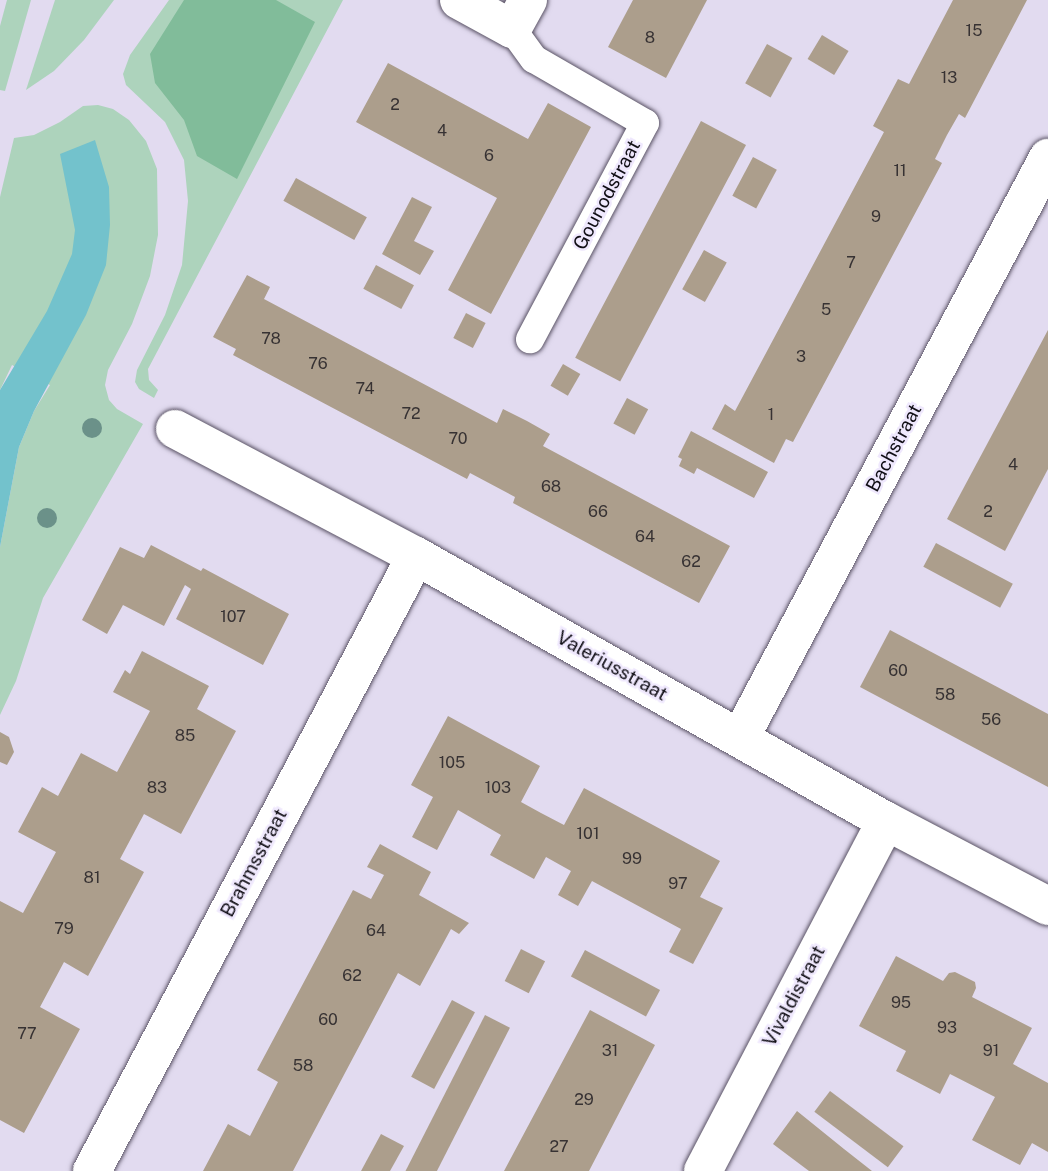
<!DOCTYPE html>
<html>
<head>
<meta charset="utf-8">
<style>
	body { margin:0 }
	#map { position:relative; width:1048px; height:1171px; overflow:hidden; background:#e2dbf0; font-family:"Public Sans",sans-serif }
	div>[style] { position:absolute }
	.green>* { inset:0; background:#add3bc }
	.forest>* { inset:0; background:#81bc9a }
	.water>* { inset:0; background:#73c2cc }
	.building>* { inset:0; background:#ac9e8c; transform-origin:0 0 }
	.roads { filter:drop-shadow(0 0 2px #5a5365) drop-shadow(0 0 2px #5a5365) }
	.lane>* { height:28px; margin:-14px; padding:0 14px; transform-origin:14px; border-radius:14px; background:#fff }
	.street>* { height:38px; margin:-19px; padding:0 19px; transform-origin:19px; border-radius:19px; background:#fff }
	.trees>* { width:20px; height:20px; margin:-10px; border-radius:50%; background:#6b9189 }
	span { translate:-50% -50%; white-space:nowrap; text-align:center; line-height:1.15; -webkit-text-stroke:5px #efe8fd; paint-order:stroke }
	.number-label { font-size:16px; color:#373233 }
	.number-label span { -webkit-text-stroke-width:0 }
	.street-label { font-size:19px; color:#100e15 }
</style>
</head>
<body>
<div id="map">
	<div class="green">
		<i style="clip-path:polygon(7px 0,31px 0,5px 91px,0 90px,0 26px)"></i>
		<i style="clip-path:polygon(55px 0,114px 0,84px 40px,54px 71px,26px 90px)"></i>
		<i style="clip-path:polygon(169px 0,343px 0,148px 369px,149px 380px,158px 390px,154px 398px,139px 389px,135px 382px,137px 370px,165px 315px,182px 265px,188px 201px,184px 160px,165px 122px,126px 85px,123px 74px,130px 55px)"></i>
		<i style="clip-path:polygon(98px 105px,113px 109px,129px 120px,146px 141px,157px 169px,158px 235px,150px 276px,132px 324px,108px 370px,105px 385px,109px 400px,117px 409px,143px 424px,43px 598px,16px 681px,0 715px,0 547px,19px 447px,34px 411px,50px 385px,12px 365px,0 390px,0 197px,14px 138px,34px 135px,60px 122px,83px 106px)"></i>
	</div>
	<div class="forest">
		<i style="clip-path:polygon(184px 0,276px 0,315px 22px,237px 179px,197px 156px,184px 120px,155px 83px,150px 54px)"></i>
	</div>
	<div class="water">
		<i style="clip-path:polygon(95px 140px,109px 187px,110px 225px,106px 265px,86px 315px,34px 411px,19px 447px,0 547px,0 390px,47px 311px,72px 254px,75px 230px,60px 154px)"></i>
	</div>
	<div class="building">
		<i style="clip-path:polygon(633px 0,707px 0,666px 78px,608px 47px)"></i>
		<i style="clip-path:polygon(953px 0,1027px 0,965px 118px,959px 114px,947px 135px,935px 159px,942px 163px,793px 442px,786px 439px,774px 463px,712px 429px,725px 404px,735px 411px,884px 132px,873px 126px,898px 79px,909px 84px)"></i>
		<i style="left:822px;top:35px;width:31px;height:28px;rotate:31deg"></i>
		<i style="left:767px;top:44px;width:29px;height:45px;rotate:29deg"></i>
		<i style="clip-path:polygon(388px 63px,528px 139px,548px 103px,591px 127px,491px 314px,448px 290px,497px 198px,356px 122px)"></i>
		<i style="left:701px;top:121px;width:51px;height:268px;rotate:28deg"></i>
		<i style="left:753px;top:157px;width:27px;height:44px;rotate:28deg"></i>
		<i style="left:296px;top:178px;width:81px;height:26px;rotate:29deg"></i>
		<i style="clip-path:polygon(412px 197px,432px 207px,414px 241px,434px 251px,420px 275px,382px 254px)"></i>
		<i style="left:704px;top:250px;width:26px;height:45px;rotate:29deg"></i>
		<i style="left:376px;top:265px;width:43px;height:27px;rotate:28deg"></i>
		<i style="clip-path:polygon(247px 275px,270px 287px,264px 299px,497px 423px,503px 409px,527px 421px,550px 434px,543px 446px,730px 546px,699px 603px,513px 503px,515px 497px,470px 473px,467px 479px,233px 355px,236px 349px,213px 337px)"></i>
		<i style="left:466px;top:313px;width:22px;height:28px;rotate:27deg"></i>
		<i style="clip-path:polygon(1048px 330px,1048px 469px,1005px 551px,947px 519px)"></i>
		<i style="left:563px;top:364px;width:20px;height:25px;rotate:30deg"></i>
		<i style="left:627px;top:398px;width:24px;height:29px;rotate:28deg"></i>
		<i style="clip-path:polygon(691px 431px,768px 472px,754px 498px,697px 468px,694px 474px,679px 466px,682px 459px,678px 457px)"></i>
		<i style="left:936px;top:543px;width:87px;height:27px;rotate:28deg"></i>
		<i style="clip-path:polygon(151px 545px,201px 571px,203px 568px,289px 614px,263px 665px,176px 619px,191px 589px,185px 585px,164px 626px,123px 605px,107px 634px,82px 620px,120px 547px,144px 558px)"></i>
		<i style="clip-path:polygon(890px 630px,1048px 714px,1048px 787px,860px 687px)"></i>
		<i style="clip-path:polygon(142px 651px,209px 686px,197px 709px,236px 731px,181px 834px,144px 814px,120px 859px,144px 872px,88px 976px,64px 962px,40px 1007px,80px 1029px,24px 1133px,0 1120px,0 901px,23px 913px,56px 852px,18px 832px,42px 787px,58px 796px,81px 753px,117px 772px,150px 711px,113px 692px,125px 670px,130px 674px)"></i>
		<i style="clip-path:polygon(448px 716px,540px 766px,521px 802px,541px 813px,564px 825px,584px 788px,720px 861px,700px 897px,723px 908px,693px 964px,669px 952px,681px 929px,592px 881px,578px 906px,558px 895px,571px 871px,546px 857px,534px 879px,490px 855px,501px 835px,458px 810px,437px 850px,412px 837px,433px 797px,411px 785px)"></i>
		<i style="clip-path:polygon(0 732px,9px 737px,14px 752px,7px 765px,0 762px)"></i>
		<i style="clip-path:polygon(380px 844px,431px 872px,419px 895px,469px 923px,459px 934px,451px 929px,420px 986px,398px 973px,293px 1171px,203px 1171px,228px 1124px,250px 1136px,278px 1082px,257px 1070px,353px 890px,371px 899px,384px 875px,367px 867px)"></i>
		<i style="left:521px;top:949px;width:27px;height:36px;rotate:27deg"></i>
		<i style="left:585px;top:950px;width:85px;height:30px;rotate:28deg"></i>
		<i style="clip-path:polygon(896px 956px,943px 981px,949px 973px,955px 972px,975px 982px,976px 988px,972px 997px,1032px 1028px,1013px 1064px,1048px 1083px,1048px 1152px,1032px 1143px,1020px 1165px,972px 1140px,995px 1097px,950px 1074px,940px 1094px,896px 1071px,906px 1051px,859px 1026px)"></i>
		<i style="left:452px;top:1000px;width:26px;height:87px;rotate:28deg"></i>
		<i style="clip-path:polygon(590px 1010px,655px 1045px,629px 1094px,589px 1171px,504px 1171px)"></i>
		<i style="left:485px;top:1015px;width:28px;height:176px;rotate:27deg"></i>
		<i style="left:830px;top:1091px;width:92px;height:26px;rotate:37deg"></i>
		<i style="clip-path:polygon(797px 1111px,844px 1149px,872px 1171px,809px 1171px,773px 1144px)"></i>
		<i style="clip-path:polygon(381px 1134px,404px 1146px,390px 1171px,361px 1171px)"></i>
	</div>
	<div class="roads">
		<div class="lane">
			<i style="left:512px;top:29px;width:37px;rotate:54deg"></i>
			<i style="left:534px;top:59px;width:128px;rotate:30deg"></i>
			<i style="left:645px;top:123px;width:245px;rotate:118deg"></i>
		</div>
		<div class="street">
			<i style="left:459px;top:0;width:60px;rotate:28.7deg"></i>
			<i style="left:512px;top:29px;width:33px;rotate:-61deg"></i>
			<i style="left:175px;top:429px;width:272px;rotate:27.8deg"></i>
			<i style="left:416px;top:556px;width:540px;rotate:29.42deg"></i>
			<i style="left:886px;top:821px;width:183px;rotate:27.7deg"></i>
			<i style="left:740px;top:738px;width:657px;rotate:-62.03deg"></i>
			<i style="left:92px;top:1171px;width:695px;rotate:-62.22deg"></i>
			<i style="left:703px;top:1171px;width:395px;rotate:-62.4deg"></i>
		</div>
	</div>
	<div class="trees">
		<i style="left:92px;top:428px"></i>
		<i style="left:47px;top:518px"></i>
	</div>
	<div class="number-label">
		<span style="left:974px;top:31px">15</span>
		<span style="left:650px;top:38px">8</span>
		<span style="left:949px;top:78px">13</span>
		<span style="left:395px;top:105px">2</span>
		<span style="left:442px;top:131px">4</span>
		<span style="left:489px;top:156px">6</span>
		<span style="left:900px;top:171px">11</span>
		<span style="left:876px;top:217px">9</span>
		<span style="left:851px;top:263px">7</span>
		<span style="left:826px;top:310px">5</span>
		<span style="left:271px;top:339px">78</span>
		<span style="left:801px;top:357px">3</span>
		<span style="left:318px;top:364px">76</span>
		<span style="left:365px;top:389px">74</span>
		<span style="left:411px;top:414px">72</span>
		<span style="left:771px;top:415px">1</span>
		<span style="left:458px;top:439px">70</span>
		<span style="left:1013px;top:465px">4</span>
		<span style="left:551px;top:487px">68</span>
		<span style="left:598px;top:512px">66</span>
		<span style="left:988px;top:512px">2</span>
		<span style="left:645px;top:537px">64</span>
		<span style="left:691px;top:562px">62</span>
		<span style="left:233px;top:617px">107</span>
		<span style="left:898px;top:671px">60</span>
		<span style="left:945px;top:695px">58</span>
		<span style="left:991px;top:720px">56</span>
		<span style="left:185px;top:736px">85</span>
		<span style="left:452px;top:763px">105</span>
		<span style="left:157px;top:788px">83</span>
		<span style="left:498px;top:788px">103</span>
		<span style="left:588px;top:834px">101</span>
		<span style="left:632px;top:859px">99</span>
		<span style="left:92px;top:878px">81</span>
		<span style="left:678px;top:884px">97</span>
		<span style="left:64px;top:929px">79</span>
		<span style="left:376px;top:931px">64</span>
		<span style="left:352px;top:976px">62</span>
		<span style="left:901px;top:1003px">95</span>
		<span style="left:328px;top:1020px">60</span>
		<span style="left:947px;top:1028px">93</span>
		<span style="left:27px;top:1034px">77</span>
		<span style="left:610px;top:1051px">31</span>
		<span style="left:991px;top:1051px">91</span>
		<span style="left:303px;top:1066px">58</span>
		<span style="left:584px;top:1100px">29</span>
		<span style="left:559px;top:1147px">27</span>
	</div>
	<div class="street-label">
		<span style="left:607px;top:195px;rotate:-62deg">Gounodstraat</span>
		<span style="left:894px;top:448px;rotate:-62deg">Bachstraat</span>
		<span style="left:612px;top:666px;rotate:29deg">Valeriusstraat</span>
		<span style="left:254px;top:863px;rotate:-62deg">Brahmsstraat</span>
		<span style="left:794px;top:996px;rotate:-62deg">Vivaldistraat</span>
	</div>
</div>
</body>
</html>
